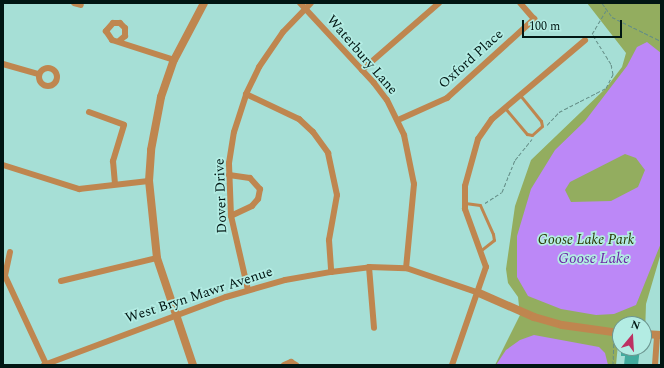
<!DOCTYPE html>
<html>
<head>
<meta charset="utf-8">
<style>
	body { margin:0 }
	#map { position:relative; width:664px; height:368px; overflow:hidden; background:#a6dfd6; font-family:Spectral,serif }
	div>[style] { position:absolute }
	.green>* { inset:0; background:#93ad5f }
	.water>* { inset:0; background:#bc88f7 }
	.building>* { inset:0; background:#42ab9e }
	.path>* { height:1px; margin-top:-0.5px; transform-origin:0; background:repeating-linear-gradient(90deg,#638d86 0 4px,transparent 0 6px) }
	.service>* { height:3px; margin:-1.5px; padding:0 1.5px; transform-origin:1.5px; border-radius:1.5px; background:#bf864f }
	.minor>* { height:6px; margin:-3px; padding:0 3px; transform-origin:3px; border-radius:3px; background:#bf864f }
	.minor>.ring { margin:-3px; padding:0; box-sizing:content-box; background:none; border:6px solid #bf864f; border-radius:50% }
	.tertiary>* { height:8px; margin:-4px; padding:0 4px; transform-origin:4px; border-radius:4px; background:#bf864f }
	span { translate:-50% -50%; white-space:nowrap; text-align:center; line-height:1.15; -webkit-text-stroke:3.5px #b3ece3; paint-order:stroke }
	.street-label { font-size:14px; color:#011613 }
	.park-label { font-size:14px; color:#2a3902; font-style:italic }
	.water-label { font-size:15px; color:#6d26a8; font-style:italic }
	.frame { position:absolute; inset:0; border:4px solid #011613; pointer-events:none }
	.north { position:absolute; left:612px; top:316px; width:40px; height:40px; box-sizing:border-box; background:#b3ece3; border:1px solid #6c9690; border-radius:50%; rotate:18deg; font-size:11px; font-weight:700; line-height:16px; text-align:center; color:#011613 }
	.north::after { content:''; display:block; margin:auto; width:14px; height:18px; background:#bd3062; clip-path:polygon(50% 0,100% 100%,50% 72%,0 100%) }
	.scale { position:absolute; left:522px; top:20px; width:100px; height:18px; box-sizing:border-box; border:2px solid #011613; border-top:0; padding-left:5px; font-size:12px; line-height:14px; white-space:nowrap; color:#011613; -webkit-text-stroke:3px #b3ece3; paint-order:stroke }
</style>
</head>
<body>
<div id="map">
	<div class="green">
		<i style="clip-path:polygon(587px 3px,661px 3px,661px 253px,646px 304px,645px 334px,644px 324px,620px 324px,616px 365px,495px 365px,520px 315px,518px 297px,508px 283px,506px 269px,515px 206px,531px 160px,606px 88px,622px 67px,626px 53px)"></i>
	</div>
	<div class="water">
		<i style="clip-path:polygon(evenodd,647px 42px,661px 53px,661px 243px,636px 305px,614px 314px,596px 315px,561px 309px,528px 296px,517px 277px,517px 236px,531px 189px,555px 150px,585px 121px,627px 66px,637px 47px,647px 42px,625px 154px,636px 158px,645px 170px,638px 187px,611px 201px,571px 202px,565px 190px,570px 182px,625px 154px)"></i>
		<i style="clip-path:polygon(534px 335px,599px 347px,605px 353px,608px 365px,496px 365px,506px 350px,520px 340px)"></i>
	</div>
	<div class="building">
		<i style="clip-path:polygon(626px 348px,640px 348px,638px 365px,624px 365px,625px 356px,621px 356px,621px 351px,626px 351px)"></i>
	</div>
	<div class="path">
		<i style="left:602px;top:3px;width:17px;rotate:54deg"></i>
		<i style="left:612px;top:17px;width:55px;rotate:26.1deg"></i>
		<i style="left:547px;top:125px;width:18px;rotate:-47deg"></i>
		<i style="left:559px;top:112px;width:53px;rotate:-27.1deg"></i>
		<i style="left:606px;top:88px;width:16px;rotate:-63deg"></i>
		<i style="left:613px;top:74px;width:10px;rotate:-101deg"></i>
		<i style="left:611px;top:64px;width:36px;rotate:-122deg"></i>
		<i style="left:592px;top:34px;width:27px;rotate:-59deg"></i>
		<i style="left:485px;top:203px;width:20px;rotate:-33deg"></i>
		<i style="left:502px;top:192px;width:35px;rotate:-68deg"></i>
		<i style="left:515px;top:160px;width:27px;rotate:-51deg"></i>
		<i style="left:613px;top:365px;width:25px;rotate:-88deg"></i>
	</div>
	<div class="service">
		<i style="left:505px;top:108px;width:34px;rotate:50deg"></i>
		<i style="left:527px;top:134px;width:5px;rotate:11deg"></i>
		<i style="left:532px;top:135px;width:13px;rotate:-42deg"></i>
		<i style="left:542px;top:126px;width:5px;rotate:-101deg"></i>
		<i style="left:541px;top:121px;width:33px;rotate:-129deg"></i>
		<i style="left:465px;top:203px;width:15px;rotate:8deg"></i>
		<i style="left:480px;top:205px;width:32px;rotate:66deg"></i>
		<i style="left:493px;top:234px;width:6px;rotate:81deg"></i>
		<i style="left:494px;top:240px;width:16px;rotate:142deg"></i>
	</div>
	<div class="minor">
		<i style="left:74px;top:3px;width:7px;rotate:16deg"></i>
		<i style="left:300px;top:3px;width:109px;rotate:47.2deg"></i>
		<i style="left:374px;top:83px;width:21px;rotate:53deg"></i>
		<i style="left:387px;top:100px;width:39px;rotate:64deg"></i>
		<i style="left:404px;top:135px;width:50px;rotate:78.5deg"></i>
		<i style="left:414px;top:184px;width:84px;rotate:95.4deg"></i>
		<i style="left:119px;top:41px;width:8px;rotate:-40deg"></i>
		<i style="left:125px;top:36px;width:8px;rotate:-90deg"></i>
		<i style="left:125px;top:28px;width:7px;rotate:-135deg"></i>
		<i style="left:120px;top:23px;width:7px;rotate:180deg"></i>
		<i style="left:113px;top:23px;width:11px;rotate:131deg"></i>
		<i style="left:106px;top:31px;width:11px;rotate:56deg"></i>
		<i style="left:112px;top:40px;width:65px;rotate:17.9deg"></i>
		<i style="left:3px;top:64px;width:37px;rotate:16deg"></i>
		<i class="ring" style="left:39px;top:68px;width:12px;height:12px"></i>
		<i style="left:362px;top:70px;width:102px;rotate:-41deg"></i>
		<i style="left:246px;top:94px;width:59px;rotate:25.3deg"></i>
		<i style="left:299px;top:119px;width:19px;rotate:43deg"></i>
		<i style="left:313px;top:132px;width:26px;rotate:54deg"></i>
		<i style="left:328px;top:153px;width:43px;rotate:77.9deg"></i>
		<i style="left:337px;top:195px;width:46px;rotate:100.1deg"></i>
		<i style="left:329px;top:240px;width:32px;rotate:86deg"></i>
		<i style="left:89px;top:112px;width:37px;rotate:20deg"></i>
		<i style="left:124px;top:125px;width:38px;rotate:107deg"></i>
		<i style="left:113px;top:161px;width:22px;rotate:85deg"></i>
		<i style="left:398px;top:120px;width:54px;rotate:-24.2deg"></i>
		<i style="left:447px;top:98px;width:118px;rotate:-42.2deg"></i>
		<i style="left:534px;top:19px;width:21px;rotate:-131deg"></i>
		<i style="left:3px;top:165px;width:80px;rotate:17.5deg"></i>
		<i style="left:79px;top:189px;width:70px;rotate:-6.5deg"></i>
		<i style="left:229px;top:175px;width:21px;rotate:8deg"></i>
		<i style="left:250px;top:178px;width:15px;rotate:48deg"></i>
		<i style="left:260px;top:189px;width:10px;rotate:101deg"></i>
		<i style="left:258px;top:199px;width:9px;rotate:131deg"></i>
		<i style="left:252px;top:206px;width:23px;rotate:155deg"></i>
		<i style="left:10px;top:252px;width:25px;rotate:102deg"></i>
		<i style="left:5px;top:276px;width:97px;rotate:65deg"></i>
		<i style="left:369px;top:267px;width:61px;rotate:85.3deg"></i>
		<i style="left:61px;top:281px;width:99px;rotate:-13.5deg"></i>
		<i style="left:248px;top:290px;width:76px;rotate:-102.9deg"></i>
		<i style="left:231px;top:216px;width:53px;rotate:-92.2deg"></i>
		<i style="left:229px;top:163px;width:31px;rotate:-81deg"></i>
		<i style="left:234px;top:132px;width:40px;rotate:-72deg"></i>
		<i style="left:246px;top:94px;width:30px;rotate:-64deg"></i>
		<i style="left:259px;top:67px;width:42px;rotate:-55.6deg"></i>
		<i style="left:283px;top:32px;width:40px;rotate:-46deg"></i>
		<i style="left:44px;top:365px;width:194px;rotate:-20.5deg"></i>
		<i style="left:226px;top:297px;width:61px;rotate:-16.1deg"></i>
		<i style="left:285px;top:280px;width:47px;rotate:-9.9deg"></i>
		<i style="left:331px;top:272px;width:38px;rotate:-7deg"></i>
		<i style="left:369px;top:267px;width:37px;rotate:2deg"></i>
		<i style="left:406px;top:268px;width:77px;rotate:18.9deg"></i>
		<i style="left:284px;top:365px;width:8px;rotate:-23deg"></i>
		<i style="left:291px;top:362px;width:6px;rotate:31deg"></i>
		<i style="left:452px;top:365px;width:104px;rotate:-70.9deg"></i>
		<i style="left:486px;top:267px;width:62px;rotate:-109.9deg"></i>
		<i style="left:465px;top:209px;width:23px;rotate:-90deg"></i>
		<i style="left:465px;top:186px;width:49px;rotate:-74.5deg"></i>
		<i style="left:478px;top:139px;width:24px;rotate:-55deg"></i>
		<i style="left:492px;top:119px;width:122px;rotate:-40.3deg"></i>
		<i style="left:655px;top:365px;width:31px;rotate:-86deg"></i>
	</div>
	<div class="tertiary">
		<i style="left:479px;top:293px;width:60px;rotate:23.6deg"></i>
		<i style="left:534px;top:317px;width:29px;rotate:16deg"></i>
		<i style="left:562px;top:325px;width:59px;rotate:7.9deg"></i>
		<i style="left:644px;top:334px;width:17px;rotate:3deg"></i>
		<i style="left:193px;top:365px;width:113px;rotate:-108.6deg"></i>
		<i style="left:157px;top:258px;width:77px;rotate:-95.9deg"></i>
		<i style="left:149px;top:181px;width:31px;rotate:-86deg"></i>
		<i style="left:151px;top:150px;width:54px;rotate:-79.3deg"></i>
		<i style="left:161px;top:97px;width:39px;rotate:-71deg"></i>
		<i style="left:174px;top:60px;width:64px;rotate:-62.2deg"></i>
	</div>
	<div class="street-label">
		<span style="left:362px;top:55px;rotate:49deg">Waterbury Lane</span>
		<span style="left:471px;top:59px;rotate:-42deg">Oxford Place</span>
		<span style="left:221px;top:196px;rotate:-92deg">Dover Drive</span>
		<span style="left:199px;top:295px;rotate:-18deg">West Bryn Mawr Avenue</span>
	</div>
	<div class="park-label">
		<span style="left:586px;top:240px">Goose Lake Park</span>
	</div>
	<div class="water-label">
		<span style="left:594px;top:259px">Goose Lake</span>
	</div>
	<div class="frame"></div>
	<div class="north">N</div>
	<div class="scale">100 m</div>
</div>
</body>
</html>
